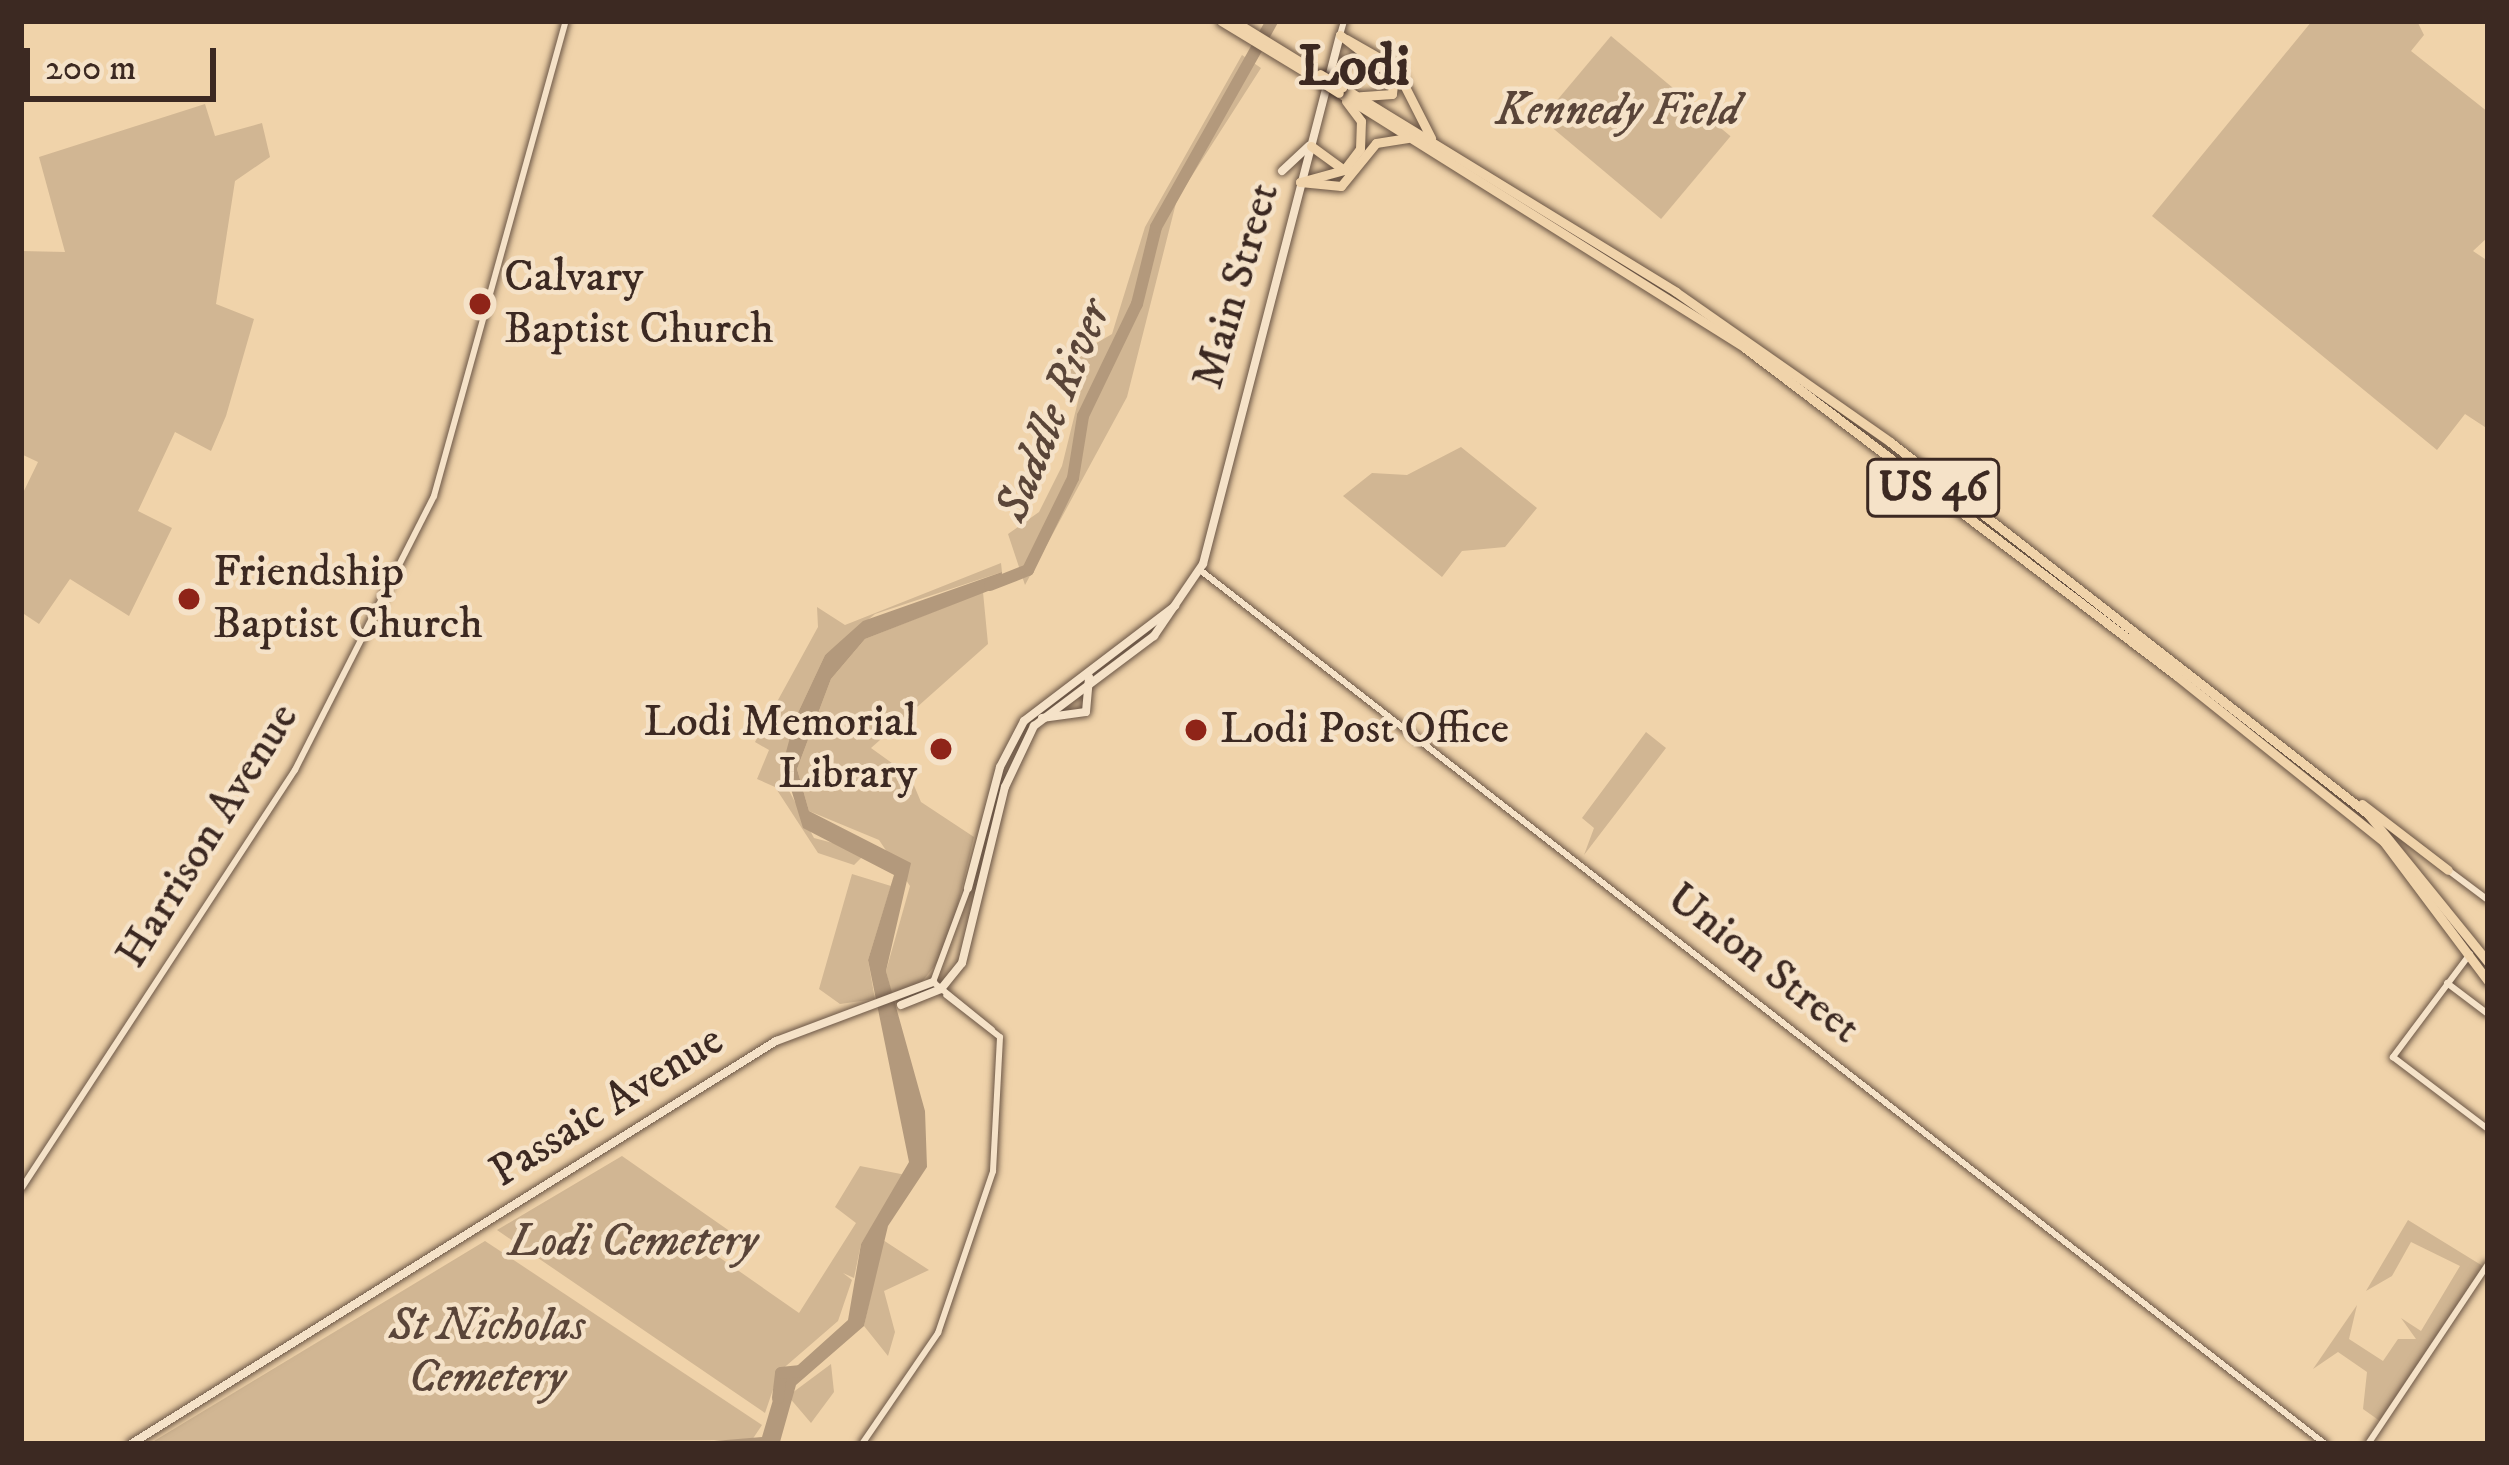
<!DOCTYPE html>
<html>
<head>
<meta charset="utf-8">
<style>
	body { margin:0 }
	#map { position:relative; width:2509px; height:1465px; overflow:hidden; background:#f0d3aa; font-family:"IM FELL DW Pica",serif }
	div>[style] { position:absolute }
	.green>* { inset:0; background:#d1b693; transform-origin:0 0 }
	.water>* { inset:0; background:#b3997c }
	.river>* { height:12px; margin:-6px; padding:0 6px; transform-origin:6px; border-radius:6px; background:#b3997c }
	.roads { filter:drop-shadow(0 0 3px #695444) drop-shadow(0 0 3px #695444) }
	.tertiary>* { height:6px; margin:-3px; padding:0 3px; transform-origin:3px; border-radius:3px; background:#f5e2c8 }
	.secondary>* { height:8px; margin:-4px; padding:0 4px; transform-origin:4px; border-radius:4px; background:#f5e2c8 }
	.trunk>* { height:9px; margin:-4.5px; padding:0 4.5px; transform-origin:4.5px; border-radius:4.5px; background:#f0d3aa }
	.bridges { filter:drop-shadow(0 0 3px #3c2922) drop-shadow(0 0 3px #3c2922) }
	.trunk-bridge>* { height:9px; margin:-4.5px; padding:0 4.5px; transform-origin:4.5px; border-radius:4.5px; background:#f0d3aa }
	.dots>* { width:33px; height:33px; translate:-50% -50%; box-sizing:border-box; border:6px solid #f5e2c8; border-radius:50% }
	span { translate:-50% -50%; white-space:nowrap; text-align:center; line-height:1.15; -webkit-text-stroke:9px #f5e2c8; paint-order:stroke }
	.shield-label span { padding:3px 9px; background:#f5e2c8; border:3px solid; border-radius:9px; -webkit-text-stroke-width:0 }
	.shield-label { font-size:42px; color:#3c2922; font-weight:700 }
	.park-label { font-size:45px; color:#5a4539; font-style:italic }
	.poi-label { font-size:45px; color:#3c2922 }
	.left { translate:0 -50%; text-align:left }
	.right { translate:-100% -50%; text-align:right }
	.street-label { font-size:45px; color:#3c2922 }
	.water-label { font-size:48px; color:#5a4538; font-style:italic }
	.district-label { font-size:57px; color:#3c2922; font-weight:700 }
	.frame { position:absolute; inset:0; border:24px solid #3c2922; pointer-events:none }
	.scale { position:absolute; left:24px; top:48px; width:192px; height:54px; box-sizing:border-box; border:6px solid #3c2922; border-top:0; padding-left:15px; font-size:36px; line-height:42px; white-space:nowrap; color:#3c2922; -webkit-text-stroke:9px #f5e2c8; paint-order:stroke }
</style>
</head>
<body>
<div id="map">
	<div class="green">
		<i style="clip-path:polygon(2312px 21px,2417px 21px,2424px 35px,2411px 51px,2488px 112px,2488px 237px,2473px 251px,2488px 261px,2488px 429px,2465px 414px,2437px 450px,2152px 216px)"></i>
		<i style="left:1611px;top:36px;width:156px;height:108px;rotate:40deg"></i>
		<i style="clip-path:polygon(1242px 55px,1261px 68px,1177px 199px,1127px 397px,1025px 585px,1008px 534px,1039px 512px,1062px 466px,1082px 385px,1042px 375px,1112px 334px,1145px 227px)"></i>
		<i style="clip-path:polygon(205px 104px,215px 136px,262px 123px,270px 157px,235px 181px,216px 304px,254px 319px,226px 416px,211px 451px,175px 432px,138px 511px,172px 528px,129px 616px,70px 579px,39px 624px,21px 612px,21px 497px,38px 462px,21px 454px,21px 251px,65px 252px,39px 157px)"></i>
		<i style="clip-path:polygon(1461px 447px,1537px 508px,1505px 547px,1462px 551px,1442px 577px,1343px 496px,1372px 473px,1407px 475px)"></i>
		<i style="clip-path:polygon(1001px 563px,1002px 572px,875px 614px,825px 655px,795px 719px,785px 783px,814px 838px,867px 852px,854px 865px,818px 853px,775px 787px,757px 779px,769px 750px,755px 742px,818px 627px,817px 607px,845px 625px)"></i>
		<i style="clip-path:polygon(983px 592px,988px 644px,871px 748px,910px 776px,921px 802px,974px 837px,947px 950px,921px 983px,892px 995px,886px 971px,910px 886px,879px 840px,809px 811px,797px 769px,831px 679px,865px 639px)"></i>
		<i style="clip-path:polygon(1646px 732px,1666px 748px,1584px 855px,1594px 828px,1582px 818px)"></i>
		<i style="clip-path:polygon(852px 874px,891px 886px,868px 960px,875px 999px,840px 1004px,819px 989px)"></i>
		<i style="clip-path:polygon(622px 1156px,731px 1232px,716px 1255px,799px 1313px,856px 1223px,835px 1207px,860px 1166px,906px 1175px,861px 1244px,854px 1278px,843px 1273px,852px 1280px,838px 1321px,779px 1372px,765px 1413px,497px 1230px)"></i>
		<i style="clip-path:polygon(2408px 1220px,2486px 1268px,2384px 1424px,2363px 1409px,2367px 1372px,2338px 1352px,2313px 1369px,2357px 1305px,2349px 1339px,2383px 1361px,2398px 1339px,2416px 1339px,2401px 1318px,2421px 1331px,2460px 1266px,2411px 1242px,2392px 1276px,2366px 1291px)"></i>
		<i style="clip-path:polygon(883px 1240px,929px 1270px,884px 1291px,895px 1332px,888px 1356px,864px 1326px)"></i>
		<i style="clip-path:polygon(485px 1241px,762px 1425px,752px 1440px,149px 1444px)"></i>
		<i style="clip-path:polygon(831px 1364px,834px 1392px,811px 1423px,788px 1396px)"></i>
	</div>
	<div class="water">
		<i style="clip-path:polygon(1002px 572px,1001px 586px,865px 639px,831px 679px,797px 769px,809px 811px,911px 863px,886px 971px,925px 1111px,927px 1167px,888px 1226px,864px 1326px,796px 1385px,780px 1442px,678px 1444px,762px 1437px,778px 1383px,848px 1320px,861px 1244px,909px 1162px,868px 960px,894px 875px,803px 828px,783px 763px,795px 719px,825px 655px,863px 621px)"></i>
	</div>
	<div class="river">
		<i style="left:990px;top:585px;width:41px;rotate:-21.5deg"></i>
		<i style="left:1028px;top:570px;width:102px;rotate:-63.9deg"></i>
		<i style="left:1073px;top:478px;width:63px;rotate:-80.8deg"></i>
		<i style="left:1083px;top:416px;width:124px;rotate:-64.3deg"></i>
		<i style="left:1137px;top:304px;width:79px;rotate:-76.1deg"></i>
		<i style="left:1156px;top:227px;width:236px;rotate:-60.6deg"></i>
		<i style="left:778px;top:1398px;width:25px;rotate:-83deg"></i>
		<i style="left:781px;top:1373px;width:20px;rotate:-6deg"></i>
	</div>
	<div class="roads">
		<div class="tertiary">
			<i style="left:1340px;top:35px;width:15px;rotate:-74deg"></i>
			<i style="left:1200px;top:570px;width:1425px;rotate:37.84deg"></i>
			<i style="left:2448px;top:870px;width:50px;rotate:36.9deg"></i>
			<i style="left:968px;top:888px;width:100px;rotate:110.4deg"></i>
			<i style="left:933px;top:982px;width:76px;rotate:39.1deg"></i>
			<i style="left:2470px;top:954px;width:129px;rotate:126.8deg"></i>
			<i style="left:2393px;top:1057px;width:119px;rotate:37.2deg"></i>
			<i style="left:2447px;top:983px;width:51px;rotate:37.1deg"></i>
			<i style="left:21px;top:1189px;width:501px;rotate:-56.82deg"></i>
			<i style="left:295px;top:770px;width:307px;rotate:-63.1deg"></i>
			<i style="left:434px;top:496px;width:493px;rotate:-74.5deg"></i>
			<i style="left:862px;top:1444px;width:135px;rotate:-55.6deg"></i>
			<i style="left:938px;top:1333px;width:171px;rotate:-71.2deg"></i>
			<i style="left:993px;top:1171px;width:134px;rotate:-87deg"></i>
			<i style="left:1000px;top:1037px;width:68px;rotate:-142.1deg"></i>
			<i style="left:2368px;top:1444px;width:216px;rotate:-56.3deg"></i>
		</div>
		<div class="secondary">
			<i style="left:1282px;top:171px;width:37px;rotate:-43deg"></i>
			<i style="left:1042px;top:718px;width:44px;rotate:-7.8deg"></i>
			<i style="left:1086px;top:712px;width:35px;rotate:-85deg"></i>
			<i style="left:968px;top:888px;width:125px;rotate:-75.2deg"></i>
			<i style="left:1000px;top:767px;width:52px;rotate:-62.4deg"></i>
			<i style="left:1024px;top:721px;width:190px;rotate:-37.3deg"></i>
			<i style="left:901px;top:1005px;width:43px;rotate:-21.8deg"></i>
			<i style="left:941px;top:989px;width:33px;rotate:-51deg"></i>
			<i style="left:962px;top:963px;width:181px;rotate:-76.3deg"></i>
			<i style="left:1005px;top:787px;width:68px;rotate:-64.6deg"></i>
			<i style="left:1034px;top:726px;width:150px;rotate:-36.9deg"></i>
			<i style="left:1154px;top:636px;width:87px;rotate:-55.8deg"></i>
			<i style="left:1203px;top:564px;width:546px;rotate:-75.48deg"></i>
			<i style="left:131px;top:1444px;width:761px;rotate:-32deg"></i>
			<i style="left:776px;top:1041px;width:168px;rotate:-20.6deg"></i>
		</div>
		<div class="trunk">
			<i style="left:1221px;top:21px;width:110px;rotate:31.2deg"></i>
			<i style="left:1234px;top:21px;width:82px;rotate:31.6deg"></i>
			<i style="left:1340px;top:35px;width:68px;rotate:37.9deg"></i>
			<i style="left:1394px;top:77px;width:17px;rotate:97deg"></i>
			<i style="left:1392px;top:94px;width:32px;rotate:176deg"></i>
			<i style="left:1346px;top:39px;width:56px;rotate:29.7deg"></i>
			<i style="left:1395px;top:67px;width:80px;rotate:63.1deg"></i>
			<i style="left:1329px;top:84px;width:26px;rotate:-58deg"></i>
			<i style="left:1343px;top:62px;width:23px;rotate:-15deg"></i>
			<i style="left:1342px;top:87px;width:392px;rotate:31.5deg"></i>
			<i style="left:1676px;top:292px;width:261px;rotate:35deg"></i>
			<i style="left:1890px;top:442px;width:606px;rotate:37.89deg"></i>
			<i style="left:2368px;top:814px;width:191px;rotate:51deg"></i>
			<i style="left:1339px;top:93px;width:479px;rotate:32.1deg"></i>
			<i style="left:1745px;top:348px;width:542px;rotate:37.21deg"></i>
			<i style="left:2177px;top:676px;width:265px;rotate:38.7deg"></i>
			<i style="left:2384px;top:842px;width:174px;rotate:53.2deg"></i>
			<i style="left:1311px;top:146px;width:41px;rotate:36deg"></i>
			<i style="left:1300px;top:182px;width:46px;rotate:-15.3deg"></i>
			<i style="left:1344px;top:170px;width:26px;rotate:-53deg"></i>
			<i style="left:1360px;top:149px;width:28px;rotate:-88deg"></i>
			<i style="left:1361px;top:121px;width:25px;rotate:-127deg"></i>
			<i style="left:1300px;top:182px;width:41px;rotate:5.6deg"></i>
			<i style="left:1341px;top:186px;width:55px;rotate:-50.9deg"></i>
			<i style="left:1376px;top:143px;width:32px;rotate:-9deg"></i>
			<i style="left:2362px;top:804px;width:108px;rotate:37.5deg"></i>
		</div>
	</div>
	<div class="bridges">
		<div class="trunk-bridge">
			<i style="left:1320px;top:74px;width:26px;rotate:31deg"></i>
			<i style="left:1315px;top:78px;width:28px;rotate:32deg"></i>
		</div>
	</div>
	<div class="dots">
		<i style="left:480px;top:304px;background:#8f2418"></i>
		<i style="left:189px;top:599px;background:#8f2418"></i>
		<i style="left:1196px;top:730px;background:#8f2418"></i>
		<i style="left:941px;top:749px;background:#8f2418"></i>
	</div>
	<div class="shield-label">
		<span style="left:1933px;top:488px">US 46</span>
	</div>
	<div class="park-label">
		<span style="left:1618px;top:112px">Kennedy Field</span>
		<span style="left:633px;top:1243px">Lodi Cemetery</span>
		<span style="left:487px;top:1353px">St Nicholas<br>Cemetery</span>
	</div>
	<div class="poi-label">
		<span class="left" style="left:504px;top:304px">Calvary<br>Baptist Church</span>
		<span class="left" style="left:213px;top:599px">Friendship<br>Baptist Church</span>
		<span class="right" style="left:917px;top:749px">Lodi Memorial<br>Library</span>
		<span class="left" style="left:1220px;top:730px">Lodi Post Office</span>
	</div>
	<div class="street-label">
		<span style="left:1237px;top:286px;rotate:-74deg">Main Street</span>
		<span style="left:208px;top:836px;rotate:-58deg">Harrison Avenue</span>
		<span style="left:1763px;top:964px;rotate:38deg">Union Street</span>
		<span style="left:607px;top:1107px;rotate:-32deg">Passaic Avenue</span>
	</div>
	<div class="water-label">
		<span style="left:1054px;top:411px;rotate:-68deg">Saddle River</span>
	</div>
	<div class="district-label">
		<span style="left:1354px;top:68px">Lodi</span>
	</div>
	<div class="frame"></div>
	<div class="scale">200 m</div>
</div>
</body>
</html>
